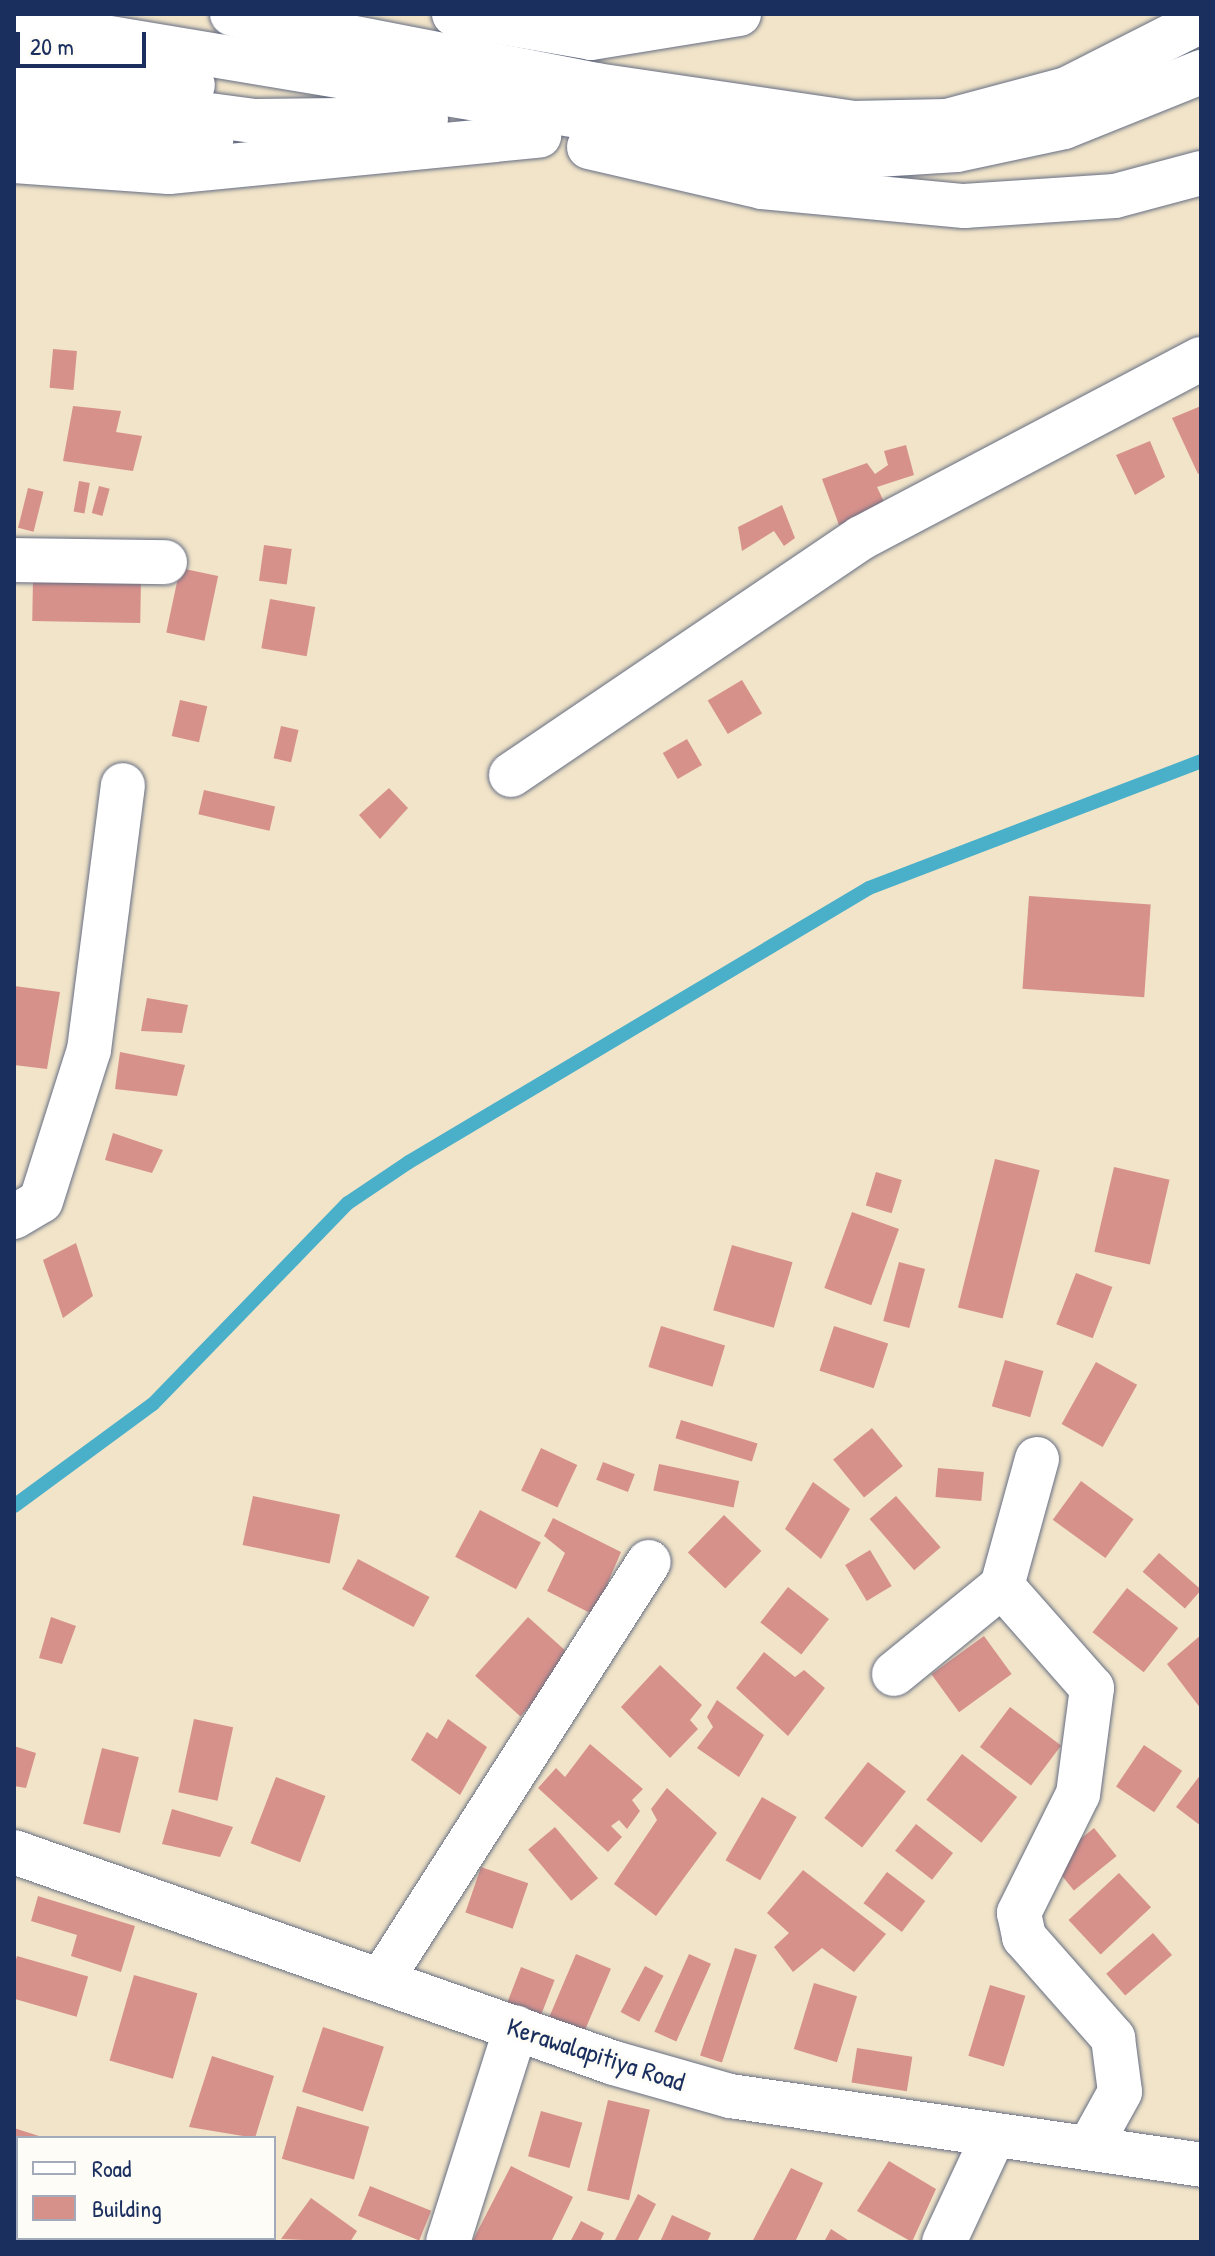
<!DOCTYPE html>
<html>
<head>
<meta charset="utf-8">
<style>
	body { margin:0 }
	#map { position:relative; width:1215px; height:2256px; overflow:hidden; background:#f1e4c8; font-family:"Patrick Hand",sans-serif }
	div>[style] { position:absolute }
	.stream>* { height:14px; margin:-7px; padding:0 7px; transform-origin:7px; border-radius:7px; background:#4aafc9 }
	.building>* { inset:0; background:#d7918b; transform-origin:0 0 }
	.roads { filter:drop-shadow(0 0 2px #666e83) drop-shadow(0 0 2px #666e83) }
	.minor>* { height:44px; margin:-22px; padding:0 22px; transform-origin:22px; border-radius:22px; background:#fff }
	.highway>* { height:44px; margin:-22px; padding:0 22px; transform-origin:22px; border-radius:22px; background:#fff }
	span { translate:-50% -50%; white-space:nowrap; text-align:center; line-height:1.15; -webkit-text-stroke:6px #fdfcf7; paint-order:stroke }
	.street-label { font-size:26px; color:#1b2f5e }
	.frame { position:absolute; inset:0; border:16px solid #1b2f5e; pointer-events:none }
	.legend { position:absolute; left:16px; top:2136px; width:260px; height:104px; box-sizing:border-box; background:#fdfcf7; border:2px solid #a3aaba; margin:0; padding:10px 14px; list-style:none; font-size:24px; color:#1b2f5e }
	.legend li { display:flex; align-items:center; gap:16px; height:40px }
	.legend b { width:40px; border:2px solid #a3aaba }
	.scale { position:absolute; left:16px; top:32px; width:130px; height:36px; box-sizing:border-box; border:4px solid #1b2f5e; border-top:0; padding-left:10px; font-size:24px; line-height:28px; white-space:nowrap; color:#1b2f5e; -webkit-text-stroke:6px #fdfcf7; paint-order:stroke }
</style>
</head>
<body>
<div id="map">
	<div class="stream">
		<i style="left:14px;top:1506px;width:172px;rotate:-36.3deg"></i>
		<i style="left:153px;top:1404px;width:280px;rotate:-45.9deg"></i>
		<i style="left:348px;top:1203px;width:73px;rotate:-33.9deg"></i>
		<i style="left:409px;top:1162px;width:535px;rotate:-30.78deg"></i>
		<i style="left:869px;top:888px;width:355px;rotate:-20.9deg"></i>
	</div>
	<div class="building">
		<i style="left:53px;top:349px;width:24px;height:39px;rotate:5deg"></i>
		<i style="clip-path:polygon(73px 406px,121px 411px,116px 432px,142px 436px,133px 471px,63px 461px)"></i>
		<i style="clip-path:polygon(1201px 406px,1201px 472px,1198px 474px,1172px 418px)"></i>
		<i style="clip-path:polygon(1150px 441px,1165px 477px,1135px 495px,1116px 455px)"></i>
		<i style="clip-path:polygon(906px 445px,914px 475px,877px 487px,886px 506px,839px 525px,822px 479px,867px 463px,875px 474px,888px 465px,884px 451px)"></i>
		<i style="left:79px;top:481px;width:11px;height:31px;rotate:10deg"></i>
		<i style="left:99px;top:486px;width:11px;height:28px;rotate:15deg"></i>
		<i style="left:28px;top:488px;width:16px;height:41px;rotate:14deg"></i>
		<i style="clip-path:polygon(782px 505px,795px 538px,784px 546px,774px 531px,742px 551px,738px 527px)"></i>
		<i style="left:264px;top:545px;width:28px;height:36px;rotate:8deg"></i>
		<i style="left:180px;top:568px;width:39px;height:66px;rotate:12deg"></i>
		<i style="left:33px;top:578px;width:108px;height:43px;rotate:1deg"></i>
		<i style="left:270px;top:599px;width:46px;height:50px;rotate:10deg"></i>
		<i style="left:742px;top:680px;width:39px;height:40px;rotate:59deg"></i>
		<i style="left:180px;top:700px;width:28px;height:37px;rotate:13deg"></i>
		<i style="left:281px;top:726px;width:18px;height:33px;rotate:13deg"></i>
		<i style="left:687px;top:739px;width:30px;height:28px;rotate:60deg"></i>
		<i style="clip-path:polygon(389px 788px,408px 808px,380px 839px,359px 815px)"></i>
		<i style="left:204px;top:790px;width:73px;height:25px;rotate:13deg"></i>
		<i style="left:1029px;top:896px;width:122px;height:93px;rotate:4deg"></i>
		<i style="clip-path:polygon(14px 986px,60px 992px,47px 1069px,14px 1065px)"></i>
		<i style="clip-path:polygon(147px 998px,188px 1005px,182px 1033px,141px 1031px)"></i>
		<i style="clip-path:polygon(120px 1052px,185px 1065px,177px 1096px,115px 1089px)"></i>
		<i style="clip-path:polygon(113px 1133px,163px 1150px,152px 1173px,105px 1160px)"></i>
		<i style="left:995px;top:1159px;width:46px;height:153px;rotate:14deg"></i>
		<i style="left:1114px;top:1167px;width:57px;height:87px;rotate:13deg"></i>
		<i style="left:876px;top:1172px;width:27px;height:35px;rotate:17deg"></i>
		<i style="left:852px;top:1212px;width:50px;height:81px;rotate:20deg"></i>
		<i style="clip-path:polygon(76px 1243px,93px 1296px,63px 1318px,43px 1260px)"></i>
		<i style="left:732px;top:1245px;width:63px;height:68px;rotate:16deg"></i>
		<i style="left:899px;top:1262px;width:27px;height:61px;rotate:15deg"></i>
		<i style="left:1076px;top:1273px;width:39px;height:55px;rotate:21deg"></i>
		<i style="left:661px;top:1326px;width:67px;height:43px;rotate:17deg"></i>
		<i style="left:834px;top:1326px;width:57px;height:47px;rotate:18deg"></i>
		<i style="left:1005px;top:1360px;width:40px;height:48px;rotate:16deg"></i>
		<i style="left:1096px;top:1362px;width:47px;height:71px;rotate:29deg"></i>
		<i style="left:681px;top:1420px;width:80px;height:19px;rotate:17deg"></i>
		<i style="left:872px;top:1428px;width:49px;height:50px;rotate:51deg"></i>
		<i style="left:541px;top:1448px;width:40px;height:47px;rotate:25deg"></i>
		<i style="left:603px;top:1462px;width:34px;height:19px;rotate:21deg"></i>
		<i style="left:659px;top:1464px;width:82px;height:27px;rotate:12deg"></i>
		<i style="left:938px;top:1468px;width:46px;height:29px;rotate:5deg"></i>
		<i style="left:1081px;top:1481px;width:65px;height:48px;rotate:36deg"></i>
		<i style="clip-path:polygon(813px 1482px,850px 1509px,821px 1559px,785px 1529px)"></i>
		<i style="left:253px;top:1496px;width:89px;height:50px;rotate:12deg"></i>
		<i style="left:896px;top:1496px;width:68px;height:35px;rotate:49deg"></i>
		<i style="left:480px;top:1510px;width:69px;height:53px;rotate:28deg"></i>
		<i style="left:724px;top:1515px;width:52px;height:52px;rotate:44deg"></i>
		<i style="clip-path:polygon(553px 1518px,621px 1552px,594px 1615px,547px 1591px,565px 1553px,544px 1536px)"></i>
		<i style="left:870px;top:1550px;width:42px;height:29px;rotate:59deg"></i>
		<i style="left:1159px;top:1553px;width:56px;height:25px;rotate:41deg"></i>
		<i style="left:358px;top:1559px;width:81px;height:34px;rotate:28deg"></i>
		<i style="left:788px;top:1587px;width:52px;height:45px;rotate:38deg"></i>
		<i style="left:1127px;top:1588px;width:65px;height:56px;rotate:38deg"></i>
		<i style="clip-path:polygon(51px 1617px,76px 1626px,62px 1664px,39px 1658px)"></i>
		<i style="left:528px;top:1617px;width:61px;height:79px;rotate:42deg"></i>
		<i style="clip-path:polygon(1201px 1635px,1201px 1709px,1167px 1664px)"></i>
		<i style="left:984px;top:1636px;width:47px;height:65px;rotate:54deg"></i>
		<i style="clip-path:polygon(764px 1652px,795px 1677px,804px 1670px,825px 1688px,788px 1736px,736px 1688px)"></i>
		<i style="clip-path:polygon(660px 1665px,702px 1705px,690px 1720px,698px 1729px,670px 1758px,621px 1707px)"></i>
		<i style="clip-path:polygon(717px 1700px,764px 1735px,739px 1777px,697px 1748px,713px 1727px,707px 1717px)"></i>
		<i style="left:1010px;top:1707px;width:64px;height:50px;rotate:37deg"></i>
		<i style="left:194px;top:1719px;width:40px;height:75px;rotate:12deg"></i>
		<i style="clip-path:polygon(448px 1719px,487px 1747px,460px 1795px,411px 1760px,427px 1732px,437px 1739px)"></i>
		<i style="clip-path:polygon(590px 1744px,643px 1789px,632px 1800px,640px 1811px,627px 1829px,619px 1820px,611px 1826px,622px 1837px,608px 1852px,538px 1788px,556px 1768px,565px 1777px)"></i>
		<i style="left:1144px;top:1745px;width:46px;height:50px;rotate:34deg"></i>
		<i style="clip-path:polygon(14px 1746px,36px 1753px,26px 1788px,14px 1786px)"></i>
		<i style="left:102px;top:1748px;width:38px;height:78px;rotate:14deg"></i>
		<i style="left:962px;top:1754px;width:70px;height:58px;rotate:38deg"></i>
		<i style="left:868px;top:1762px;width:48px;height:71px;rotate:38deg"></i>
		<i style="clip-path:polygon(1201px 1774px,1201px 1826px,1176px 1807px)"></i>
		<i style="left:276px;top:1777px;width:53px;height:71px;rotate:21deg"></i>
		<i style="clip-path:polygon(667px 1788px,717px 1833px,656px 1916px,614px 1884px,657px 1820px,651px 1809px)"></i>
		<i style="left:762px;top:1797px;width:40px;height:73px;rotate:30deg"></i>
		<i style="clip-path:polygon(172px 1809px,233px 1827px,220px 1857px,162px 1844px)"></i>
		<i style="left:916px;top:1824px;width:47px;height:34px;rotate:38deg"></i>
		<i style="left:555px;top:1827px;width:67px;height:35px;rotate:50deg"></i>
		<i style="left:1094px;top:1828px;width:36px;height:55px;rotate:51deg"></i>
		<i style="left:481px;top:1867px;width:50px;height:48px;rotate:19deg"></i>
		<i style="clip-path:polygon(803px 1870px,886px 1934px,854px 1972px,822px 1948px,793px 1972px,774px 1947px,789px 1933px,767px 1913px)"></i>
		<i style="left:887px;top:1872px;width:48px;height:39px;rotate:37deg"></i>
		<i style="left:1119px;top:1873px;width:47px;height:69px;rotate:47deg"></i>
		<i style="clip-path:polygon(38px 1896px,135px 1926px,121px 1972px,71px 1956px,77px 1935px,31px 1921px)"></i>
		<i style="left:1153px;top:1933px;width:29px;height:62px;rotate:49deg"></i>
		<i style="left:735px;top:1948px;width:23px;height:113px;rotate:18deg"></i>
		<i style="left:576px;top:1954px;width:38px;height:71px;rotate:23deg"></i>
		<i style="left:689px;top:1954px;width:24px;height:85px;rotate:24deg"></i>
		<i style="left:17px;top:1956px;width:74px;height:42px;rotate:16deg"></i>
		<i style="left:645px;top:1966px;width:21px;height:52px;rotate:28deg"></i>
		<i style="left:521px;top:1967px;width:36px;height:43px;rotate:21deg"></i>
		<i style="left:134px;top:1975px;width:66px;height:89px;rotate:16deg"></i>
		<i style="left:814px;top:1983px;width:45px;height:69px;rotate:17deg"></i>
		<i style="left:990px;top:1985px;width:37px;height:74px;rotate:17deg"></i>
		<i style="left:323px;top:2027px;width:64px;height:68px;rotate:18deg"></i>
		<i style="left:857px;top:2048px;width:56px;height:35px;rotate:9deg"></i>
		<i style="clip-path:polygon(212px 2056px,274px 2076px,255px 2138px,189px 2127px)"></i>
		<i style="left:608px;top:2100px;width:43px;height:93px;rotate:13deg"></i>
		<i style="left:297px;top:2106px;width:75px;height:55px;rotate:16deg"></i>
		<i style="left:541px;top:2111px;width:43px;height:47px;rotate:16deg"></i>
		<i style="clip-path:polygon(14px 2128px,42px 2137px,18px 2138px,18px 2207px)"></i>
		<i style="clip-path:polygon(889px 2161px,936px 2189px,912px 2242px,857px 2211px)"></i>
		<i style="clip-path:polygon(511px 2166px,573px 2197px,551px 2242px,472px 2242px)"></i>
		<i style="clip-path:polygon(791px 2168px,823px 2183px,795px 2242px,752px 2242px)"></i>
		<i style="left:370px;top:2186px;width:66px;height:32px;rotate:22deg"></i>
		<i style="clip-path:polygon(638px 2194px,656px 2204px,637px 2242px,614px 2242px)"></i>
		<i style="clip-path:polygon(311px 2198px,357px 2231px,350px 2242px,281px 2239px)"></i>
		<i style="clip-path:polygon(672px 2215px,711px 2233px,707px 2242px,660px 2242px)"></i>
		<i style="clip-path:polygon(581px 2221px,604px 2233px,600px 2242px,570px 2242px)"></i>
		<i style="clip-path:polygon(831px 2229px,851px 2242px,824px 2242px)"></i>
		<i style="clip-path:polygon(67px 2238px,119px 2238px,65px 2242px)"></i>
		<i style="clip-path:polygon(209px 2238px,265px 2238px,208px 2242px)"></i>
	</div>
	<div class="roads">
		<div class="minor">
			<i style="left:14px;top:560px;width:151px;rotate:0.8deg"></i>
			<i style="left:511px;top:775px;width:423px;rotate:-34.1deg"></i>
			<i style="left:861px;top:538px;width:384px;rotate:-27.8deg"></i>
			<i style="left:14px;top:1217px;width:31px;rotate:-31deg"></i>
			<i style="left:41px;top:1201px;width:158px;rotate:-72.4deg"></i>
			<i style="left:89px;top:1050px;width:267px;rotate:-82.7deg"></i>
			<i style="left:1037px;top:1459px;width:132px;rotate:105.4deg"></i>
			<i style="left:1002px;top:1586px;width:136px;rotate:48.6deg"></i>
			<i style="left:1092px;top:1688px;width:107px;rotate:97.5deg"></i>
			<i style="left:1078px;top:1794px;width:133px;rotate:116.4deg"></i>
			<i style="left:1019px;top:1913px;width:25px;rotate:78deg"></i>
			<i style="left:1024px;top:1937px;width:135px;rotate:48.6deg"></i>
			<i style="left:1113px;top:2038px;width:54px;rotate:82.6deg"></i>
			<i style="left:1120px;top:2092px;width:64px;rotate:119deg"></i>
			<i style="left:894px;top:1674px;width:139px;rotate:-39.2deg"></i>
			<i style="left:14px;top:1852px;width:636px;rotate:19.38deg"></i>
			<i style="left:614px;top:2063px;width:121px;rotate:15.9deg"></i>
			<i style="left:730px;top:2096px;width:476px;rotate:8.3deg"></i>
			<i style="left:382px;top:1979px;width:495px;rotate:-57.4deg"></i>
			<i style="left:448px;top:2242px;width:225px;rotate:-72.4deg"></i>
			<i style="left:944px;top:2242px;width:116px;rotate:-65deg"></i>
		</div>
		<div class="highway">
			<i style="left:232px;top:14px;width:371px;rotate:11deg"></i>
			<i style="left:596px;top:85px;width:259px;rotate:8.4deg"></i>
			<i style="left:852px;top:123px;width:95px;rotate:-1.2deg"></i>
			<i style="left:947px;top:121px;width:124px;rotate:-14.9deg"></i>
			<i style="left:1067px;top:89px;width:150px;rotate:-26.9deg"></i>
			<i style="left:454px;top:14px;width:139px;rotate:9.9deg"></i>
			<i style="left:591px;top:38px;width:150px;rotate:-9.2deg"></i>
			<i style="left:14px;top:22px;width:826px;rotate:9.47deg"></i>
			<i style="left:829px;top:158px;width:128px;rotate:-3.6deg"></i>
			<i style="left:957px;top:150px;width:109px;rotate:-12.1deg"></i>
			<i style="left:1064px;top:127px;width:148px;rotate:-21.9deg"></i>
			<i style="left:14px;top:57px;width:181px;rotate:8.9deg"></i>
			<i style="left:14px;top:89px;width:243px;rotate:7.6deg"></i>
			<i style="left:255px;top:121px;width:171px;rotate:-0.7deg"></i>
			<i style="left:14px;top:123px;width:198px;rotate:4.9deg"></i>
			<i style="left:589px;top:147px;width:178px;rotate:13deg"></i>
			<i style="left:762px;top:187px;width:203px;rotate:5.4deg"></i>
			<i style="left:964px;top:206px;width:151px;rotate:-3.8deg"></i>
			<i style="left:1115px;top:196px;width:89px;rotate:-15deg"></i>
			<i style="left:14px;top:161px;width:155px;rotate:4.1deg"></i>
			<i style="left:169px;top:172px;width:372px;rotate:-5.6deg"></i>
		</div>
	</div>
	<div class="street-label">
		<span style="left:596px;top:2054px;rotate:18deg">Kerawalapitiya Road</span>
	</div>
	<div class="frame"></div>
	<ul class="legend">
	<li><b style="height:10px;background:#fff"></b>Road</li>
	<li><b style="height:22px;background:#d7918b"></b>Building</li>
	</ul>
	<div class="scale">20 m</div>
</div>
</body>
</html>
